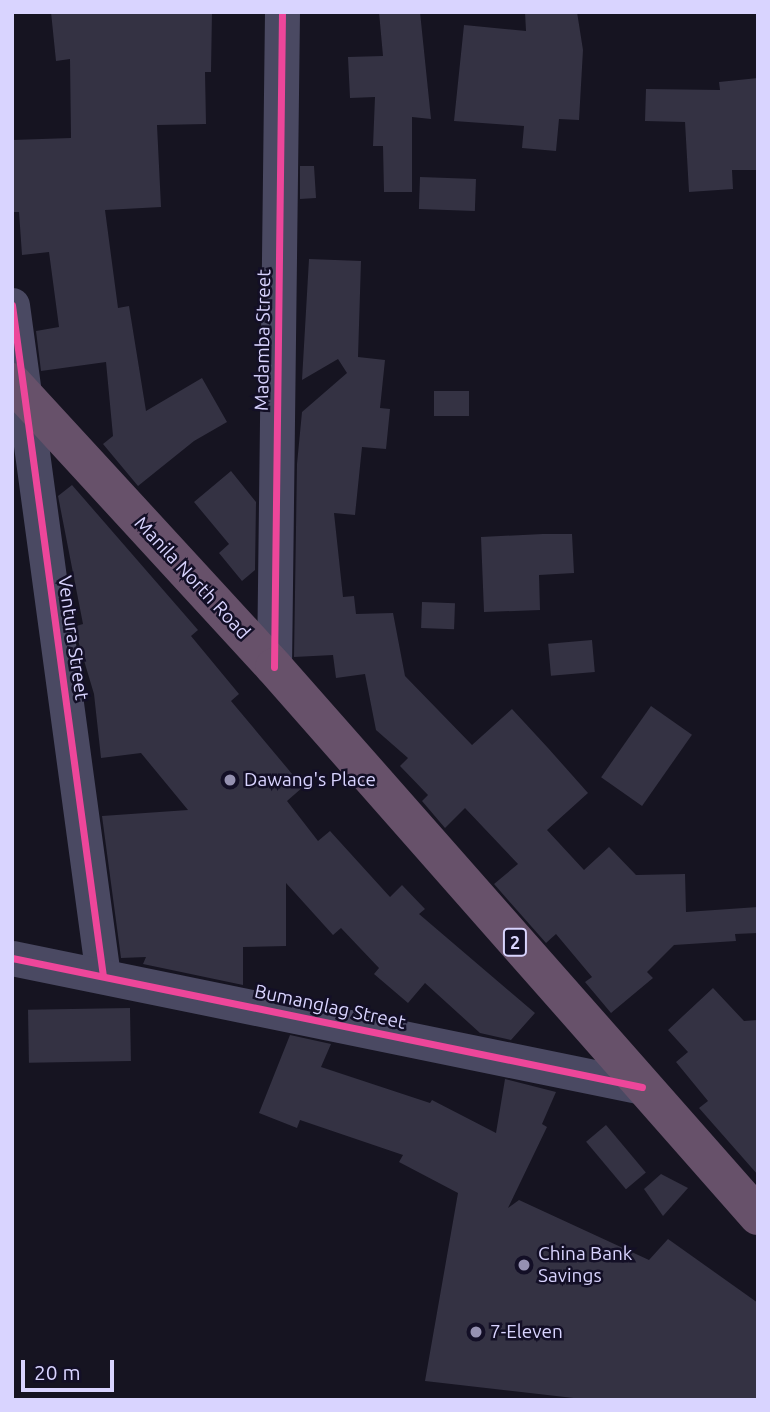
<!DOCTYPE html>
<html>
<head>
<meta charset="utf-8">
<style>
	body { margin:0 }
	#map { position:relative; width:770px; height:1412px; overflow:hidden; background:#161421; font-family:Ubuntu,sans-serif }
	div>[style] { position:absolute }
	.building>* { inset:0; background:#343243; transform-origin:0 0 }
	.minor>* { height:35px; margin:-17.5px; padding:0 17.5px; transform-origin:17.5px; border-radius:17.5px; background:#4a4962 }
	.highway>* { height:38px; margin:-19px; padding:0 19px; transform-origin:19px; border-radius:19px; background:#67516a }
	.cycleway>* { height:7px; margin:-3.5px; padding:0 3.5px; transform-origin:3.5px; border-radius:3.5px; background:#ed469a }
	.dots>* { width:19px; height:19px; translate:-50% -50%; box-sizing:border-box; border:4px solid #130f26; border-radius:50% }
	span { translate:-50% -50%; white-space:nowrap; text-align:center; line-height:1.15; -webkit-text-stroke:5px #130f26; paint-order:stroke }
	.shield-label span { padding:2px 5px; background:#130f26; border:2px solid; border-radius:5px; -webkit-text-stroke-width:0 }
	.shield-label { font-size:18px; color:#d9d4ff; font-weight:700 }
	.street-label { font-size:19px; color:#d9d4ff }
	.poi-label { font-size:19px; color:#d9d4ff }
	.left { translate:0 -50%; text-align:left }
	.frame { position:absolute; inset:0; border:14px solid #d9d4ff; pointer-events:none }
	.scale { position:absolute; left:21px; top:1360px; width:93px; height:32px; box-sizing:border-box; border:4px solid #d9d4ff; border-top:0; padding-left:9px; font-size:21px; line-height:24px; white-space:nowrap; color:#d9d4ff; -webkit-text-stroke:5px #130f26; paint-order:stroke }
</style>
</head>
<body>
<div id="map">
	<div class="building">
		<i style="clip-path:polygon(51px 12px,212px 12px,211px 72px,205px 72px,206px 124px,157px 125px,161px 207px,105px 210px,118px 308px,129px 306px,146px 411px,202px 378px,227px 422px,194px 441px,138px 486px,103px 444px,113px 436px,106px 362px,41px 371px,36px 331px,59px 327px,49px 252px,22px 255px,19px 212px,12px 212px,12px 140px,71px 138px,70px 59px,56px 61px)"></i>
		<i style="clip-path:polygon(379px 12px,420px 12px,431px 119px,412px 117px,412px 192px,384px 192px,383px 146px,373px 146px,375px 97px,350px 98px,348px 57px,383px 56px)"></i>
		<i style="clip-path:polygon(525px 12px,577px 12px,583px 50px,579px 120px,559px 119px,556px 151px,522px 148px,524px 126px,454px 121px,464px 25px,526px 31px)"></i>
		<i style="clip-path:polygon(758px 78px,758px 170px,732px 170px,733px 189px,689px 192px,685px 122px,645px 121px,646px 89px,720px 90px,719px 82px)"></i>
		<i style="clip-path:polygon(300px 166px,314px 166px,316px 198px,300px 199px)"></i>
		<i style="left:420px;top:177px;width:56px;height:32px;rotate:2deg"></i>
		<i style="clip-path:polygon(309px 259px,361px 261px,358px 357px,385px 360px,380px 408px,390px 409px,386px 449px,362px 447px,355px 515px,334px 513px,343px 597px,354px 596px,356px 614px,393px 613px,405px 676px,472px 745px,512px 709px,548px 748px,588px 793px,547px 830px,584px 870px,609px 847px,636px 875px,685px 874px,686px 912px,758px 907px,758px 933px,735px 934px,736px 941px,674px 945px,647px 972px,653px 978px,611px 1013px,585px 982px,592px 977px,556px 934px,546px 943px,494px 884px,518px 864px,465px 808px,445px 828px,422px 801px,428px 795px,400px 766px,408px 758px,376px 730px,365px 674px,336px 678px,333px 655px,294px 657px,297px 464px,302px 412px,347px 373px,338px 359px,302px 380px)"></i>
		<i style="left:434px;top:391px;width:35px;height:25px"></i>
		<i style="clip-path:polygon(231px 471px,256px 502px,255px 570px,242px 581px,219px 553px,229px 544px,194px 502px)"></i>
		<i style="clip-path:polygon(72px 485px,198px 630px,191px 636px,239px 694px,231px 701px,303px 787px,287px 801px,318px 841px,330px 831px,390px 897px,402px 885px,425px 909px,419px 914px,535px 1013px,511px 1040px,480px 1033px,425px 983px,408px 1003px,374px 974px,379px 968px,341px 928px,333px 935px,286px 883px,286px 946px,243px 947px,243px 985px,143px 964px,146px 957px,121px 958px,102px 816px,188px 810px,141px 753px,101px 758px,94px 694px,77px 637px,76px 626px,83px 624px,58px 496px)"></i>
		<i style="clip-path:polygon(543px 534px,572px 534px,574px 573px,539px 575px,540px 610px,484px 612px,481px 537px)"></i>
		<i style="left:422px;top:602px;width:33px;height:26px;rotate:2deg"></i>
		<i style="left:592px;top:640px;width:32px;height:44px;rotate:85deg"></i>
		<i style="left:651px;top:706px;width:50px;height:87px;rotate:35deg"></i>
		<i style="clip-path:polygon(713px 988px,744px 1021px,758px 1020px,758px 1175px,699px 1108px,708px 1101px,676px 1062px,688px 1052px,668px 1030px)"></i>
		<i style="left:130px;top:1008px;width:53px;height:102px;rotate:89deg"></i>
		<i style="clip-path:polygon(290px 1035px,331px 1044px,321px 1067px,430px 1103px,432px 1100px,496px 1133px,505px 1079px,556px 1092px,542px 1124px,547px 1127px,508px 1208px,519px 1200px,649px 1260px,668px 1239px,758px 1303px,758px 1400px,591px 1400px,425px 1381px,458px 1193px,399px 1162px,403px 1155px,300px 1120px,297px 1128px,259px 1113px)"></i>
		<i style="left:606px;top:1125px;width:62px;height:26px;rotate:50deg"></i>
		<i style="clip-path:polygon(661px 1174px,688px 1188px,663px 1216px,644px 1189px)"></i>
	</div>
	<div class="minor">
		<i style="left:12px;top:305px;width:677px;rotate:82.28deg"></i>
		<i style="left:274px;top:667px;width:655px;rotate:-89.3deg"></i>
		<i style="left:12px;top:958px;width:643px;rotate:11.57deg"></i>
	</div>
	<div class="highway">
		<i style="left:12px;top:382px;width:387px;rotate:47.4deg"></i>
		<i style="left:274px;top:667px;width:732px;rotate:48.6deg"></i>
	</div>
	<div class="cycleway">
		<i style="left:12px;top:305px;width:677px;rotate:82.28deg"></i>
		<i style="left:274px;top:667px;width:655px;rotate:-89.3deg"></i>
		<i style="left:12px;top:958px;width:643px;rotate:11.57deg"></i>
	</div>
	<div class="dots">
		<i style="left:230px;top:780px;background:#9591b1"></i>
		<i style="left:524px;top:1265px;background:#9591b1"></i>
		<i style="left:476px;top:1332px;background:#9591b1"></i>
	</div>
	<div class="shield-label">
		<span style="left:515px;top:942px">2</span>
	</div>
	<div class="street-label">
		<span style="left:263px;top:340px;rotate:-89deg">Madamba Street</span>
		<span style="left:192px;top:578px;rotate:47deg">Manila North Road</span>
		<span style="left:73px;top:638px;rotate:82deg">Ventura Street</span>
		<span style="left:330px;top:1007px;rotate:12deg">Bumanglag Street</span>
	</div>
	<div class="poi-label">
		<span class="left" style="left:244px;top:780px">Dawang's Place</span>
		<span class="left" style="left:538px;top:1265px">China Bank<br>Savings</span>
		<span class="left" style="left:490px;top:1332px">7-Eleven</span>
	</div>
	<div class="frame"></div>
	<div class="scale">20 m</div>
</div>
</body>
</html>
